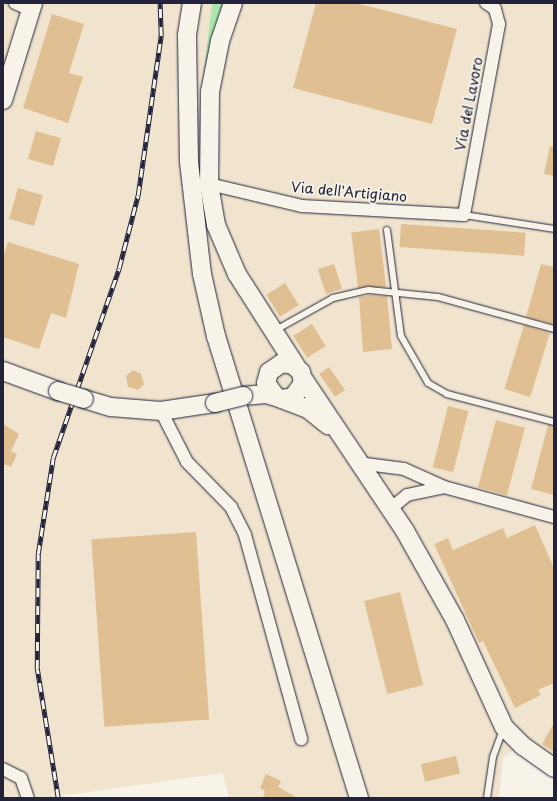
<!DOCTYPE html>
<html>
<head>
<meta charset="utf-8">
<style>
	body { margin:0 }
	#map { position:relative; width:557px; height:801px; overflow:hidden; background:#f7f3e8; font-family:"Playpen Sans",sans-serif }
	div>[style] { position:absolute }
	.built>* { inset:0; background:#f0e4ce }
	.green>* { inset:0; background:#ace8ae }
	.building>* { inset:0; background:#e0c093; transform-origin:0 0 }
	.roads { filter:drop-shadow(0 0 1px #22223b) drop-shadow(0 0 1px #22223b) }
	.lane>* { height:6px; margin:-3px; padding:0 3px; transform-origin:3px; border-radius:3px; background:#f7f3e8 }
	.street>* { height:12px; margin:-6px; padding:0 6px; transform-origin:6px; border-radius:6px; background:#f7f3e8 }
	.secondary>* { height:18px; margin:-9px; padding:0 9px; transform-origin:9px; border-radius:9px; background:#f7f3e8 }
	.rail>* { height:4.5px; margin-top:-2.25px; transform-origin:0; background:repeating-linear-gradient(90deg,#f7f3e8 0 9px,#22223b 0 18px); box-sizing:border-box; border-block:1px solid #22223b }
	.bridges { filter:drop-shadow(0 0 1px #22223b) drop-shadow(0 0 1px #22223b) }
	.secondary-bridge>* { height:18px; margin:-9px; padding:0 9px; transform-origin:9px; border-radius:9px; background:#f7f3e8 }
	span { translate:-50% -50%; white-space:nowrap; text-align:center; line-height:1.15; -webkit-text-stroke:3.5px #f7f3e8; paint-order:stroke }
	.street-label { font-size:14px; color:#22223b }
	.frame { position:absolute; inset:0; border:4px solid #22223b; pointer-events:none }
</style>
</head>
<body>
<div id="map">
	<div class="built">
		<i style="clip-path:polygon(3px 3px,554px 3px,554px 778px,513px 751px,503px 758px,499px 798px,229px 798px,223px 773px,46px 798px,3px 798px)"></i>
	</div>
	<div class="green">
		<i style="clip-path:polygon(212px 3px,225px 3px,214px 39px,199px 117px)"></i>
	</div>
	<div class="building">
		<i style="clip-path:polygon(316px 3px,356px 3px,457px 29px,432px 124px,293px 88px)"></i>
		<i style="clip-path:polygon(52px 14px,84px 24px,69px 73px,83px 77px,68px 123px,23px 108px)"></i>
		<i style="left:36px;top:131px;width:26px;height:29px;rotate:16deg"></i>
		<i style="clip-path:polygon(550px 146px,554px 147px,554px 176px,544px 174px)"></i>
		<i style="left:18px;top:188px;width:26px;height:32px;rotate:16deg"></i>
		<i style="left:401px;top:224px;width:125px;height:23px;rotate:4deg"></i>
		<i style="left:379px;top:229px;width:58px;height:28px;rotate:83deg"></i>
		<i style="clip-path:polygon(8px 242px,79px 264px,66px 318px,51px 313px,39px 349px,3px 337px,3px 257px)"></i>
		<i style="left:334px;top:264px;width:26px;height:17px;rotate:72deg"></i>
		<i style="clip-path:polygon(541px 264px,554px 267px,553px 324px,526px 317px)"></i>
		<i style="left:285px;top:283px;width:26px;height:22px;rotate:58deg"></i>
		<i style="clip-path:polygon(369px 295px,387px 296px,392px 349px,363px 352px,359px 297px)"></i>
		<i style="left:312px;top:324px;width:26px;height:22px;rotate:58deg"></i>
		<i style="left:524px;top:325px;width:27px;height:67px;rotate:17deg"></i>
		<i style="left:329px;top:367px;width:28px;height:12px;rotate:55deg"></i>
		<i style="clip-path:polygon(133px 370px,141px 374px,144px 384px,138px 390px,128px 387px,126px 376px)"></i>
		<i style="left:448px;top:406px;width:21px;height:63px;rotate:14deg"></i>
		<i style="left:496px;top:420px;width:30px;height:70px;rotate:15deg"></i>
		<i style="clip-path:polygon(3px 424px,19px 434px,11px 451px,17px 454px,11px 467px,5px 464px,3px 467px)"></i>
		<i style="clip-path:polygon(548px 425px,554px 426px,554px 495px,531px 489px)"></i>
		<i style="clip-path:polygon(535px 525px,554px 568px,554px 683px,538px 690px,541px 695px,515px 708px,483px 641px,479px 643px,434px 544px,448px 538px,453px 550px,503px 528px,507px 538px)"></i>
		<i style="left:196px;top:532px;width:188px;height:105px;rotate:86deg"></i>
		<i style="left:400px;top:592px;width:96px;height:37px;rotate:76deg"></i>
		<i style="clip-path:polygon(554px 723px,554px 752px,542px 744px)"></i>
		<i style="left:456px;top:756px;width:18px;height:36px;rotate:77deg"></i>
		<i style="clip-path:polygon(266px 774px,281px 781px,278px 787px,298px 798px,263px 798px,265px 791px,260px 788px)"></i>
	</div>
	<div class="roads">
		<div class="lane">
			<i style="left:464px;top:215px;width:91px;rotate:8.8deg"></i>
			<i style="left:387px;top:230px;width:107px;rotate:82.5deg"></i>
			<i style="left:401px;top:336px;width:54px;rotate:60.1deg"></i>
			<i style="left:428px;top:383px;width:22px;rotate:30deg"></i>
			<i style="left:447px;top:394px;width:111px;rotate:14.7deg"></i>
			<i style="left:274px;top:331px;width:68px;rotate:-29.2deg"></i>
			<i style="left:333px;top:298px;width:37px;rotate:-13deg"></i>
			<i style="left:369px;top:290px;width:69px;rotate:5.8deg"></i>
			<i style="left:438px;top:297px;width:120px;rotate:15.4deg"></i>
			<i style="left:487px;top:798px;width:41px;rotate:-81.7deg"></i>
			<i style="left:493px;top:757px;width:29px;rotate:-70deg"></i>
		</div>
		<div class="street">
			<i style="left:15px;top:3px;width:17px;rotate:24deg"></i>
			<i style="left:209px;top:184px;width:96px;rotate:13.3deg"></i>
			<i style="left:302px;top:206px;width:162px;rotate:3.2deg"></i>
			<i style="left:464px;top:215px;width:194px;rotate:-79.6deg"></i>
			<i style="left:499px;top:24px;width:16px;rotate:-105deg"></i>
			<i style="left:495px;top:9px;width:11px;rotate:-146deg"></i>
			<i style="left:161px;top:411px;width:57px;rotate:63deg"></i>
			<i style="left:187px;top:462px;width:63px;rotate:45.6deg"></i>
			<i style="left:231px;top:507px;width:31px;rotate:63deg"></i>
			<i style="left:245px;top:535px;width:212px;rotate:74.6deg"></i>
			<i style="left:358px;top:463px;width:46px;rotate:7.4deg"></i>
			<i style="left:404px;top:469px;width:44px;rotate:24.2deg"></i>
			<i style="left:444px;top:487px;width:114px;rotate:15.3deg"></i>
			<i style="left:390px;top:509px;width:22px;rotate:-39deg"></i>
			<i style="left:407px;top:495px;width:38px;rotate:-12deg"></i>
			<i style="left:3px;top:769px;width:20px;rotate:27deg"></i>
			<i style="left:21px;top:778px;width:21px;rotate:71deg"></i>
		</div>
		<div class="secondary">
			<i style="left:192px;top:3px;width:33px;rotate:99deg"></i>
			<i style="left:187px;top:36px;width:126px;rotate:89.1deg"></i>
			<i style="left:189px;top:162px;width:113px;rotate:83.4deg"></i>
			<i style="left:202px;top:274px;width:64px;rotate:77.3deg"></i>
			<i style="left:216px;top:336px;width:484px;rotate:72.8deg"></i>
			<i style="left:233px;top:3px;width:40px;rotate:108.9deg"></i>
			<i style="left:220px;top:41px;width:52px;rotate:101.1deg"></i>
			<i style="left:210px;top:92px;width:92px;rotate:90.6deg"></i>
			<i style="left:209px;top:184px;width:42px;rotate:80.3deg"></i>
			<i style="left:216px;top:225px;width:53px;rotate:66.8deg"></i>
			<i style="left:237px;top:274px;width:112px;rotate:57.4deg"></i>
			<i style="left:3px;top:100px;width:102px;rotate:-72.8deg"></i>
			<i style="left:3px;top:371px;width:59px;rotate:20deg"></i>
			<i style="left:302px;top:377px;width:185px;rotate:56.2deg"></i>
			<i style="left:405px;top:531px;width:102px;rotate:60.7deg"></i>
			<i style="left:455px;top:620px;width:118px;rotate:65.4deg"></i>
			<i style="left:504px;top:727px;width:27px;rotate:45deg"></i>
			<i style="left:523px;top:746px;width:38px;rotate:35deg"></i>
			<i style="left:243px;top:396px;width:23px;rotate:-5deg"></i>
			<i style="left:266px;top:394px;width:17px;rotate:17deg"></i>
			<i style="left:282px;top:399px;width:11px;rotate:-10deg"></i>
			<i style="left:293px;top:397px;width:17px;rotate:-54deg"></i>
			<i style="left:303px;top:383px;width:11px;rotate:-100deg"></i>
			<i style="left:301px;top:372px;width:11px;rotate:-139deg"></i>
			<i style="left:293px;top:365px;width:11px;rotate:-170deg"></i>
			<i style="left:282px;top:363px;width:16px;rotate:145deg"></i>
			<i style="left:269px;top:372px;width:11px;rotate:105deg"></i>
			<i style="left:266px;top:383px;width:17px;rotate:54deg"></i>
			<i style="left:84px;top:399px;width:28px;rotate:17deg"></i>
			<i style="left:111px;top:407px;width:50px;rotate:4.6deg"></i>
			<i style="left:161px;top:411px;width:55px;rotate:-8.4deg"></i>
			<i style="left:282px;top:399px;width:28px;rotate:21deg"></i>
			<i style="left:308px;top:409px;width:26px;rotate:39deg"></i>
		</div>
	</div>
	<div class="rail">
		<i style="left:58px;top:798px;width:131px;rotate:-99.2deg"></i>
		<i style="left:37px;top:669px;width:115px;rotate:-89.5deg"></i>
		<i style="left:38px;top:554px;width:97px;rotate:-81.1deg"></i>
		<i style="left:53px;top:458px;width:201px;rotate:-70.8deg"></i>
		<i style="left:119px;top:268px;width:75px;rotate:-75.4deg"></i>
		<i style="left:138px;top:195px;width:161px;rotate:-81.8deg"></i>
		<i style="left:161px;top:36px;width:33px;rotate:-92deg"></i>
	</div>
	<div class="bridges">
		<div class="secondary-bridge">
			<i style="left:58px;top:391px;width:27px;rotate:17deg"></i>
			<i style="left:215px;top:403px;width:29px;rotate:-14deg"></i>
		</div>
	</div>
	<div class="street-label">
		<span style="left:469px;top:104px;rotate:-79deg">Via del Lavoro</span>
		<span style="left:349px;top:192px;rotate:5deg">Via dell'Artigiano</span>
	</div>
	<div class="frame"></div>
</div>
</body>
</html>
